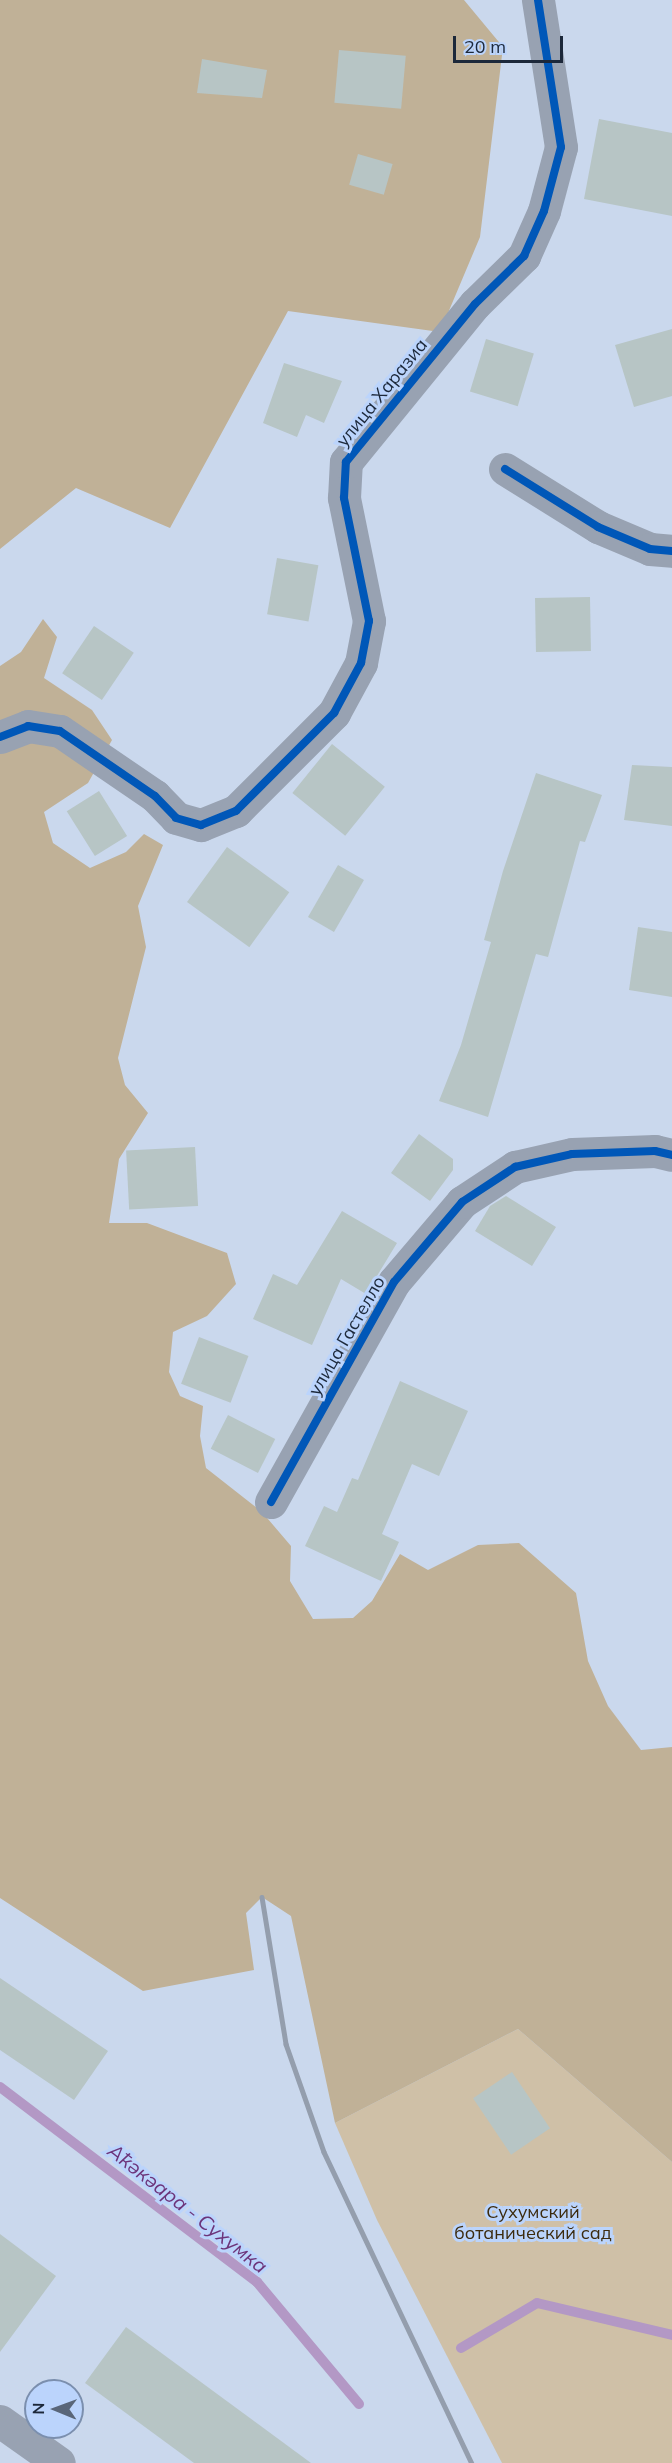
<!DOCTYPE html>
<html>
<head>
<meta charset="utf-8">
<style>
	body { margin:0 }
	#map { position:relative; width:672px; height:2463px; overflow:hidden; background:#cad8ed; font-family:Mulish,sans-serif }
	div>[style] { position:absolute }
	.green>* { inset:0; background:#cfc0a7 }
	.forest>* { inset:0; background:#c0b197 }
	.stream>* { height:10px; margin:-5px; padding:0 5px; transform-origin:5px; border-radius:5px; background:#b398c5 }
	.building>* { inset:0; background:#b7c5c5; transform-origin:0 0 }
	.minor>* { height:33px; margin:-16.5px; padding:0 16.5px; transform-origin:16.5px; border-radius:16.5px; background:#98a2b2 }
	.tertiary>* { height:33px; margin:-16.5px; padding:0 16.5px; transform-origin:16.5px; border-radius:16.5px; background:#98a2b2 }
	.rail>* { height:4.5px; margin:-2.25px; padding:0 2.25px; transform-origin:2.25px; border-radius:2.25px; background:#949ead }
	.cycleway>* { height:8px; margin:-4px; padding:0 4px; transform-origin:4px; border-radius:4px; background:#0057b8 }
	span { translate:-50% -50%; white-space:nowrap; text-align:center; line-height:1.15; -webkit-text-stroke:6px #bbd4fc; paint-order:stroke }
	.street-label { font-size:18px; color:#1c283a }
	.park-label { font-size:18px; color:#3c2b0e }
	.water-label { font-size:20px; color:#6c347a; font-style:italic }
	.north { position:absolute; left:24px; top:2379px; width:60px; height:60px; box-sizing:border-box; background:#bbd4fc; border:2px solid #7b8fae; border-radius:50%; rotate:271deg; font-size:16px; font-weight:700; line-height:24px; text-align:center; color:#1c283a }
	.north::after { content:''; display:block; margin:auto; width:21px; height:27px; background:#596679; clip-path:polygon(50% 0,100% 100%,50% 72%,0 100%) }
	.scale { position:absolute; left:453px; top:36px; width:110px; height:27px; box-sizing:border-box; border:3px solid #1c283a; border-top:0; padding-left:8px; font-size:18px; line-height:21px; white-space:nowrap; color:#1c283a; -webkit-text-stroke:4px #bbd4fc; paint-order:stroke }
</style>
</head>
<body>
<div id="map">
	<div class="green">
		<i style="clip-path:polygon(518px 2029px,672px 2162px,672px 2463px,502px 2463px,377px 2220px,335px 2123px)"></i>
	</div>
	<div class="forest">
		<i style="clip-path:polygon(0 0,464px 0,503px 47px,480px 237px,440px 332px,288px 311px,170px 528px,76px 488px,0 549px)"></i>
		<i style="clip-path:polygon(43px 619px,57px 637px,44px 678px,92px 710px,112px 740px,88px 783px,44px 812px,53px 843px,90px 868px,126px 852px,144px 834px,163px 845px,138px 906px,146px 947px,118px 1058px,125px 1085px,148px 1113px,119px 1159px,109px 1223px,147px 1223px,227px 1253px,236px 1284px,207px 1316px,173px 1332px,169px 1372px,180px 1396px,203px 1406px,200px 1436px,206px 1468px,262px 1512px,291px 1546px,290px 1581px,313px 1619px,353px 1618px,372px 1601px,400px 1554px,428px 1570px,478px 1545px,519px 1543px,576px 1593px,588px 1661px,608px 1706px,641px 1750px,672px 1747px,672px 2162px,518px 2029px,335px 2123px,291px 1916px,262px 1897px,246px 1913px,254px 1970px,143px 1991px,0 1898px,0 666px,21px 652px)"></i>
	</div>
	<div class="stream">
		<i style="left:0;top:2087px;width:323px;rotate:37.2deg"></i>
		<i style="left:257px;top:2282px;width:159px;rotate:50.1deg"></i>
		<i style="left:461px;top:2348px;width:88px;rotate:-30.6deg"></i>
		<i style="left:537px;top:2303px;width:139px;rotate:13.3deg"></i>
	</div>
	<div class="building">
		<i style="left:339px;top:50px;width:67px;height:53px;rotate:5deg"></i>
		<i style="clip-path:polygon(202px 59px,267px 70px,262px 98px,197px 93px)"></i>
		<i style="clip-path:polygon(599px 119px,672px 133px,672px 216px,584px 199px)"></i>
		<i style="left:358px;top:154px;width:36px;height:32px;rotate:16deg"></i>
		<i style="clip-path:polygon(672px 329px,672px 396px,634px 407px,615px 345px)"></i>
		<i style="left:486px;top:339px;width:50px;height:55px;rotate:17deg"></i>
		<i style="clip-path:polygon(284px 363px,342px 381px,324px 423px,306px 415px,297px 437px,263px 423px)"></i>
		<i style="left:277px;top:558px;width:42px;height:57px;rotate:10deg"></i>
		<i style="left:590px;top:597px;width:54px;height:55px;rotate:89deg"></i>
		<i style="left:94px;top:626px;width:48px;height:57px;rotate:34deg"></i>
		<i style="left:332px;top:744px;width:68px;height:63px;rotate:39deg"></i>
		<i style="clip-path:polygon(632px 765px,672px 767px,672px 826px,624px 820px)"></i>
		<i style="clip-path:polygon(536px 773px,602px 795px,585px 842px,580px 841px,548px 957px,536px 954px,488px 1117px,439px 1101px,461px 1045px,491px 942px,484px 940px,503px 871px)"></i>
		<i style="left:99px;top:791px;width:53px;height:38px;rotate:58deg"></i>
		<i style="left:227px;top:847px;width:77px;height:68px;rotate:36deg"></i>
		<i style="left:338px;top:865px;width:30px;height:60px;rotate:30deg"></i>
		<i style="clip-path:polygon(638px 927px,672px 932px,672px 997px,629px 990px)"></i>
		<i style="clip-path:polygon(419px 1134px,453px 1159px,453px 1170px,430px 1201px,391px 1173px)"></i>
		<i style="left:195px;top:1147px;width:59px;height:69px;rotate:87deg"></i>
		<i style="clip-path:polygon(506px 1196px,556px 1227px,532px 1266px,475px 1231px,490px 1206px)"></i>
		<i style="clip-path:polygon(342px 1211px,397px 1243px,366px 1294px,341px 1279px,312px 1345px,253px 1319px,273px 1274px,297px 1285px)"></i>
		<i style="left:199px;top:1337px;width:53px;height:50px;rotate:21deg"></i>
		<i style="clip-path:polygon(400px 1381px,468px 1411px,439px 1476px,412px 1464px,382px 1534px,399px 1542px,381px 1581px,305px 1546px,324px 1506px,337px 1512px,352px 1478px,358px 1480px)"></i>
		<i style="left:228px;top:1415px;width:53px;height:38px;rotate:27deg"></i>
		<i style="clip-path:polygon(0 1978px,108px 2051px,74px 2100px,0 2050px)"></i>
		<i style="left:512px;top:2072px;width:68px;height:47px;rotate:56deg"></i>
		<i style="clip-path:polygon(0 2234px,56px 2276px,0 2352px)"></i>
		<i style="clip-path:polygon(126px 2327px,311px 2463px,194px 2463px,85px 2383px)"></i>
	</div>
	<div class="minor">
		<i style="left:505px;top:469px;width:110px;rotate:31.9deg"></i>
		<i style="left:598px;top:527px;width:56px;rotate:22.9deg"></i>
		<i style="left:650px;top:549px;width:22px;rotate:5deg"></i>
		<i style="left:0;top:737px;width:30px;rotate:-21deg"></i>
		<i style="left:28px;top:726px;width:32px;rotate:9deg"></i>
		<i style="left:60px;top:731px;width:115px;rotate:34.4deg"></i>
		<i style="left:155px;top:796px;width:30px;rotate:46deg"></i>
		<i style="left:176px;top:818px;width:26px;rotate:16deg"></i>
		<i style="left:201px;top:825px;width:38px;rotate:-22deg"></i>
		<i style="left:236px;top:811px;width:139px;rotate:-45deg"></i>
		<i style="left:334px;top:713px;width:57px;rotate:-61.6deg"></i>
		<i style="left:361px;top:663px;width:43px;rotate:-79.2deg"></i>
		<i style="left:369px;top:621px;width:126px;rotate:-101.5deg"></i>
		<i style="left:344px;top:498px;width:36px;rotate:-87deg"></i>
		<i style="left:346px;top:462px;width:204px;rotate:-50.8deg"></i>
		<i style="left:475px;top:304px;width:69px;rotate:-44.4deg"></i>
		<i style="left:524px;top:256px;width:49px;rotate:-66deg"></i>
		<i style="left:544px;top:211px;width:66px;rotate:-75.1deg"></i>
		<i style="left:561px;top:147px;width:149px;rotate:-98.9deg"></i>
		<i style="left:271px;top:1502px;width:252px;rotate:-60.8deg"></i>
		<i style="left:394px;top:1282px;width:105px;rotate:-49.6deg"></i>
		<i style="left:462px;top:1202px;width:64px;rotate:-33.4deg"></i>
		<i style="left:515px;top:1167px;width:58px;rotate:-12.8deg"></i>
		<i style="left:572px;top:1154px;width:83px;rotate:-2.1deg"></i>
		<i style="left:655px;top:1151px;width:17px;rotate:13deg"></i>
	</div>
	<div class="tertiary">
		<i style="left:0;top:2421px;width:72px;rotate:35.4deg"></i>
	</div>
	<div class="rail">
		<i style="left:262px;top:1897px;width:149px;rotate:80.7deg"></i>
		<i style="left:286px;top:2044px;width:114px;rotate:70.6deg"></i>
		<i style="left:324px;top:2152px;width:344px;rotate:64.6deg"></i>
	</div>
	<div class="cycleway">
		<i style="left:505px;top:469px;width:110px;rotate:31.9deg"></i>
		<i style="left:598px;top:527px;width:56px;rotate:22.9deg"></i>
		<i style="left:650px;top:549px;width:22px;rotate:5deg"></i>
		<i style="left:0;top:737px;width:30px;rotate:-21deg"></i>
		<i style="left:28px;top:726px;width:32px;rotate:9deg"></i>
		<i style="left:60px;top:731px;width:115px;rotate:34.4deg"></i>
		<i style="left:155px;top:796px;width:30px;rotate:46deg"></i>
		<i style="left:176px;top:818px;width:26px;rotate:16deg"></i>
		<i style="left:201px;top:825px;width:38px;rotate:-22deg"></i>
		<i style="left:236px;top:811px;width:139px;rotate:-45deg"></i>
		<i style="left:334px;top:713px;width:57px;rotate:-61.6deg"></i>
		<i style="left:361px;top:663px;width:43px;rotate:-79.2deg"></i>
		<i style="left:369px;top:621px;width:126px;rotate:-101.5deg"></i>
		<i style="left:344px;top:498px;width:36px;rotate:-87deg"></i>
		<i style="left:346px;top:462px;width:204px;rotate:-50.8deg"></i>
		<i style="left:475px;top:304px;width:69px;rotate:-44.4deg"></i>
		<i style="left:524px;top:256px;width:49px;rotate:-66deg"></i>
		<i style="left:544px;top:211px;width:66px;rotate:-75.1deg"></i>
		<i style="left:561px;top:147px;width:149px;rotate:-98.9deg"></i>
		<i style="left:271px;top:1502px;width:252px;rotate:-60.8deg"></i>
		<i style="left:394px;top:1282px;width:105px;rotate:-49.6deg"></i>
		<i style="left:462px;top:1202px;width:64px;rotate:-33.4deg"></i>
		<i style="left:515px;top:1167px;width:58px;rotate:-12.8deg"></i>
		<i style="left:572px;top:1154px;width:83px;rotate:-2.1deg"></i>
		<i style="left:655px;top:1151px;width:17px;rotate:13deg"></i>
	</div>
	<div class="street-label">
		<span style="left:382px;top:393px;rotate:-51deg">улица Харазиа</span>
		<span style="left:347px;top:1336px;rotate:-60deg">улица Гастелло</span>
	</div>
	<div class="park-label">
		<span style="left:533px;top:2223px">Сухумский<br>ботанический сад</span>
	</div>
	<div class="water-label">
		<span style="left:188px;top:2208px;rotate:38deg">Аҟәкәара - Сухумка</span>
	</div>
	<div class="north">N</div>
	<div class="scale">20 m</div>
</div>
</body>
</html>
